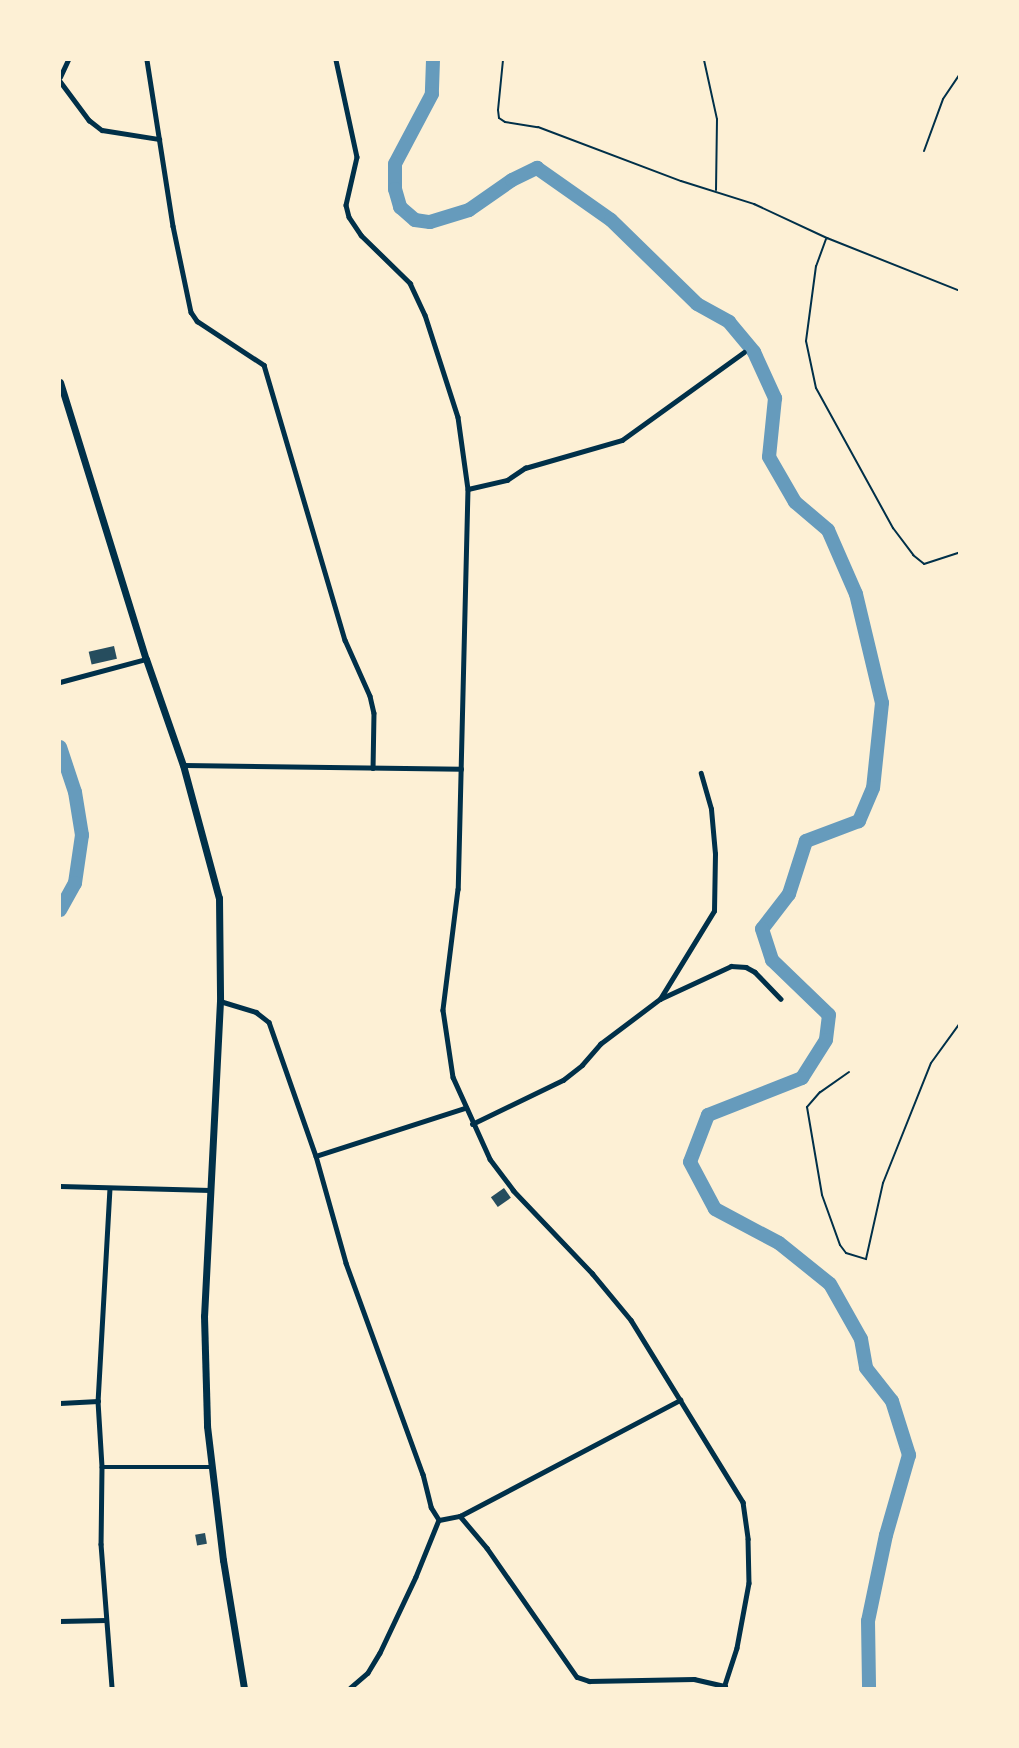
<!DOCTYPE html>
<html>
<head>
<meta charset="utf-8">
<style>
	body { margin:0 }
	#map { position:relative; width:1019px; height:1748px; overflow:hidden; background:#fdf0d5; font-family:Ubuntu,sans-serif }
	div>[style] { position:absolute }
	.river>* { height:14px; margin:-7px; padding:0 7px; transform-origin:7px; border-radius:7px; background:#669bbc }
	.building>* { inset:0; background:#264d5e; transform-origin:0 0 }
	.service>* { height:2px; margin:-1px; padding:0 1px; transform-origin:1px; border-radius:1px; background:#003049 }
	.minor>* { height:4.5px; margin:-2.25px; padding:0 2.25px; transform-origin:2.25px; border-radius:2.25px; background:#003049 }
	.primary>* { height:7px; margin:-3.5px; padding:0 3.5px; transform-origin:3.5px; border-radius:3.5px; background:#003049 }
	span { translate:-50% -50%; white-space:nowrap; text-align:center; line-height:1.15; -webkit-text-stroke:7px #fdf0d5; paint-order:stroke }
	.frame { position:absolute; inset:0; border:61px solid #fdf0d5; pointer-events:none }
</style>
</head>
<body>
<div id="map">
	<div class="river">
		<i style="left:433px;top:60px;width:34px;rotate:92deg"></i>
		<i style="left:432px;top:94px;width:79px;rotate:117.9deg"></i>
		<i style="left:395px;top:164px;width:25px;rotate:90deg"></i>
		<i style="left:395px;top:189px;width:19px;rotate:74deg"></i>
		<i style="left:400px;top:207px;width:20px;rotate:41deg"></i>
		<i style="left:415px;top:220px;width:15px;rotate:8deg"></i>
		<i style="left:430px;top:222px;width:41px;rotate:-17.1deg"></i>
		<i style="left:469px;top:210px;width:52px;rotate:-34.9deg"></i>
		<i style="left:512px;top:180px;width:28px;rotate:-26deg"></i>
		<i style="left:537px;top:168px;width:90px;rotate:35.1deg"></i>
		<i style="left:611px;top:220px;width:120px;rotate:44.3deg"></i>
		<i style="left:697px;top:304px;width:37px;rotate:29deg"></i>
		<i style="left:729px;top:322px;width:39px;rotate:50deg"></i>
		<i style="left:754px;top:352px;width:51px;rotate:65.5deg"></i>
		<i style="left:775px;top:398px;width:59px;rotate:95.8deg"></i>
		<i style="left:769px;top:457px;width:52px;rotate:60deg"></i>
		<i style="left:795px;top:502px;width:43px;rotate:40.3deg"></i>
		<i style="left:828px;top:530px;width:70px;rotate:66.4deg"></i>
		<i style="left:856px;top:594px;width:112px;rotate:76.6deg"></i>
		<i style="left:882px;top:703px;width:85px;rotate:96deg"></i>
		<i style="left:873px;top:788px;width:36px;rotate:113deg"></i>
		<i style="left:859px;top:821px;width:57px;rotate:159.3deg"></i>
		<i style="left:806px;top:841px;width:56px;rotate:107.8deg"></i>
		<i style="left:789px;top:894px;width:44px;rotate:127.6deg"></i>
		<i style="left:762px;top:929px;width:33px;rotate:72deg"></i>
		<i style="left:772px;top:960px;width:79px;rotate:44deg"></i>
		<i style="left:829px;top:1015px;width:25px;rotate:97deg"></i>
		<i style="left:826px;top:1040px;width:45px;rotate:122.3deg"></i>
		<i style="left:802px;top:1078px;width:101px;rotate:158.5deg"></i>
		<i style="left:708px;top:1115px;width:50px;rotate:111deg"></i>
		<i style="left:690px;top:1162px;width:53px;rotate:62deg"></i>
		<i style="left:715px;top:1209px;width:72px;rotate:28deg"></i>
		<i style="left:779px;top:1243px;width:65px;rotate:38.8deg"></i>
		<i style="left:830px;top:1284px;width:63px;rotate:60.6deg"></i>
		<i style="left:861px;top:1339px;width:29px;rotate:80deg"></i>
		<i style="left:866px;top:1368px;width:42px;rotate:51.8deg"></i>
		<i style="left:892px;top:1401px;width:57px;rotate:72.5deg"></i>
		<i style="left:909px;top:1455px;width:83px;rotate:106deg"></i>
		<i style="left:886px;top:1535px;width:88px;rotate:101.8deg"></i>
		<i style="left:868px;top:1621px;width:67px;rotate:89.1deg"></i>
		<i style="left:60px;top:747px;width:47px;rotate:71.6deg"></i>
		<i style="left:75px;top:792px;width:44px;rotate:80.8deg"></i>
		<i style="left:82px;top:835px;width:49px;rotate:98.3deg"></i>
		<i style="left:75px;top:883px;width:31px;rotate:119deg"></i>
	</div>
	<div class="building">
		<i style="left:114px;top:646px;width:13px;height:26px;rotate:77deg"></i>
		<i style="left:504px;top:1188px;width:12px;height:16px;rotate:55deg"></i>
		<i style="left:205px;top:1533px;width:11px;height:10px;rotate:80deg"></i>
	</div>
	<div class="service">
		<i style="left:503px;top:60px;width:50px;rotate:95.7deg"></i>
		<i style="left:498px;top:110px;width:8px;rotate:83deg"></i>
		<i style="left:499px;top:118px;width:7px;rotate:34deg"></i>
		<i style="left:505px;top:122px;width:33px;rotate:9deg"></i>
		<i style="left:538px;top:127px;width:153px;rotate:20.7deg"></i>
		<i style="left:681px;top:181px;width:77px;rotate:17.5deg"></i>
		<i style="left:754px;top:204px;width:81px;rotate:25deg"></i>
		<i style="left:827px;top:238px;width:143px;rotate:21.7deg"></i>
		<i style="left:704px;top:60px;width:60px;rotate:77.6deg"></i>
		<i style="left:717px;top:119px;width:71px;rotate:90.8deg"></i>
		<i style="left:924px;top:151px;width:55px;rotate:-69.9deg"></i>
		<i style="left:943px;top:99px;width:30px;rotate:-56deg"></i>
		<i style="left:826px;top:239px;width:29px;rotate:110deg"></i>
		<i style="left:816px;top:266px;width:76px;rotate:97.6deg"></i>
		<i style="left:806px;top:341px;width:48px;rotate:78deg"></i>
		<i style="left:816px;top:388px;width:160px;rotate:61.2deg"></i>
		<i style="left:893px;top:528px;width:34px;rotate:53deg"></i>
		<i style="left:913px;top:555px;width:14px;rotate:39deg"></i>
		<i style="left:924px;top:564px;width:38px;rotate:-18deg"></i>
		<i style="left:849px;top:1072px;width:35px;rotate:145deg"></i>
		<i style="left:820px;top:1092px;width:20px;rotate:131deg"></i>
		<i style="left:807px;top:1107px;width:89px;rotate:80.3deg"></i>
		<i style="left:822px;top:1195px;width:53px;rotate:70.2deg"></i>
		<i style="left:840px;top:1245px;width:10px;rotate:53deg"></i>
		<i style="left:846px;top:1253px;width:21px;rotate:17deg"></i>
		<i style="left:866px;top:1259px;width:78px;rotate:-77.4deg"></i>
		<i style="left:883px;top:1183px;width:129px;rotate:-68.2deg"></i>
		<i style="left:931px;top:1063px;width:49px;rotate:-54.1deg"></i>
	</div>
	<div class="minor">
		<i style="left:147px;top:60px;width:168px;rotate:81.1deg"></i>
		<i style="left:173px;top:226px;width:88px;rotate:78.2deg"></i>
		<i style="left:191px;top:312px;width:11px;rotate:56deg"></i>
		<i style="left:197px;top:321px;width:80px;rotate:33.3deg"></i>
		<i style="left:264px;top:365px;width:287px;rotate:73.6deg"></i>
		<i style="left:345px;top:640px;width:61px;rotate:65.9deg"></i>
		<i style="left:370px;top:696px;width:17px;rotate:77deg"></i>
		<i style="left:374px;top:713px;width:55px;rotate:91deg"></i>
		<i style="left:336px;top:60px;width:99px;rotate:77.8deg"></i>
		<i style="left:357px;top:157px;width:49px;rotate:102.9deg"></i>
		<i style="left:346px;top:205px;width:12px;rotate:76deg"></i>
		<i style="left:349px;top:217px;width:22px;rotate:56deg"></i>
		<i style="left:361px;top:235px;width:69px;rotate:44.4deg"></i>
		<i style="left:410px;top:283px;width:35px;rotate:65deg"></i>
		<i style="left:425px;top:315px;width:107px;rotate:72.1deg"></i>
		<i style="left:458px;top:417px;width:73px;rotate:82.1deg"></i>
		<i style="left:468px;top:489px;width:400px;rotate:91.4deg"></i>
		<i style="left:458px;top:889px;width:122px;rotate:97.1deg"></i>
		<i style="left:443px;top:1010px;width:68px;rotate:81.5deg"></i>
		<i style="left:453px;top:1077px;width:90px;rotate:65.7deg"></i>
		<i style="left:490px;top:1159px;width:39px;rotate:53deg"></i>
		<i style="left:513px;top:1190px;width:115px;rotate:46.4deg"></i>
		<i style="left:592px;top:1273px;width:61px;rotate:50.3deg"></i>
		<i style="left:631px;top:1320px;width:214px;rotate:58.4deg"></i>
		<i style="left:743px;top:1502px;width:37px;rotate:82deg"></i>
		<i style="left:748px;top:1539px;width:44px;rotate:88.7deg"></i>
		<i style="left:749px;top:1583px;width:66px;rotate:100.5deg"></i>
		<i style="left:737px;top:1648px;width:42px;rotate:108deg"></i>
		<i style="left:60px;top:77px;width:19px;rotate:-65deg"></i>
		<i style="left:60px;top:81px;width:49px;rotate:53.4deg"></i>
		<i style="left:89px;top:120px;width:16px;rotate:38deg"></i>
		<i style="left:102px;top:130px;width:58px;rotate:9deg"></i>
		<i style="left:468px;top:489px;width:40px;rotate:-13deg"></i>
		<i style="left:507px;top:480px;width:22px;rotate:-34deg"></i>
		<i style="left:525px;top:468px;width:101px;rotate:-16.1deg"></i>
		<i style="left:622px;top:440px;width:150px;rotate:-35.8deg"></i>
		<i style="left:60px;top:682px;width:89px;rotate:-15deg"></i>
		<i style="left:184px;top:765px;width:277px;rotate:0.8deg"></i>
		<i style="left:660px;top:999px;width:103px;rotate:-58.5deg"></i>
		<i style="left:714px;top:911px;width:57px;rotate:-89deg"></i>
		<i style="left:715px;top:854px;width:45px;rotate:-95.1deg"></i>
		<i style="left:711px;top:809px;width:37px;rotate:-106deg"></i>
		<i style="left:220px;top:1001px;width:38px;rotate:17deg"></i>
		<i style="left:256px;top:1012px;width:16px;rotate:38deg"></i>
		<i style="left:269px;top:1022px;width:142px;rotate:70.7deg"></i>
		<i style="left:316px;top:1156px;width:111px;rotate:74.3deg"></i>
		<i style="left:346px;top:1263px;width:225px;rotate:70deg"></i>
		<i style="left:423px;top:1474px;width:34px;rotate:76deg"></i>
		<i style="left:431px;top:1507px;width:15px;rotate:58deg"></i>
		<i style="left:439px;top:1520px;width:61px;rotate:112deg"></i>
		<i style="left:416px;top:1577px;width:84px;rotate:115.3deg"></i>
		<i style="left:380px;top:1653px;width:23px;rotate:121deg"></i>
		<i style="left:368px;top:1673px;width:23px;rotate:139deg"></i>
		<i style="left:472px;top:1124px;width:101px;rotate:-25.8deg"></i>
		<i style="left:563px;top:1080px;width:24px;rotate:-38deg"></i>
		<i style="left:582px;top:1065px;width:28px;rotate:-49deg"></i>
		<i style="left:600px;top:1044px;width:75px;rotate:-36.9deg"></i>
		<i style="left:660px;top:999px;width:78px;rotate:-24.9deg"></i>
		<i style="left:731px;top:966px;width:15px;rotate:4deg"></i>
		<i style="left:746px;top:967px;width:10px;rotate:29deg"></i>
		<i style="left:755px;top:972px;width:37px;rotate:46deg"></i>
		<i style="left:316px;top:1156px;width:157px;rotate:-17.9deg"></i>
		<i style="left:60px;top:1186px;width:150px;rotate:1.5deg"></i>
		<i style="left:110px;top:1188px;width:213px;rotate:93.2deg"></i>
		<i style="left:98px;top:1401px;width:66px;rotate:86.5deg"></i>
		<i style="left:102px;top:1467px;width:77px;rotate:90.7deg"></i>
		<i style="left:101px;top:1544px;width:144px;rotate:85.6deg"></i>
		<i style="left:60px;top:1403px;width:38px;rotate:-3deg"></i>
		<i style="left:102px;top:1467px;width:109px"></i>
		<i style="left:460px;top:1516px;width:42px;rotate:49.8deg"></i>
		<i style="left:487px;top:1548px;width:157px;rotate:55.1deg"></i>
		<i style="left:577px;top:1677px;width:13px;rotate:18deg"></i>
		<i style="left:589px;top:1681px;width:105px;rotate:-1.1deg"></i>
		<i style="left:694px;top:1679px;width:32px;rotate:13deg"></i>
		<i style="left:439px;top:1520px;width:21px;rotate:-11deg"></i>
		<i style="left:460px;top:1516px;width:249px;rotate:-27.8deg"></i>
		<i style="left:60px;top:1621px;width:46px;rotate:-1.2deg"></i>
	</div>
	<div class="primary">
		<i style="left:60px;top:382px;width:290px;rotate:72.8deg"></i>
		<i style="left:146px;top:659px;width:112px;rotate:70.8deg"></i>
		<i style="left:183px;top:765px;width:138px;rotate:74.9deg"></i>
		<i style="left:219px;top:898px;width:103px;rotate:89.4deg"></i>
		<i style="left:220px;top:1001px;width:315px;rotate:92.9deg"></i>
		<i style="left:204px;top:1316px;width:110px;rotate:88.4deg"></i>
		<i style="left:207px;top:1426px;width:135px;rotate:83.2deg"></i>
		<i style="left:223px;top:1560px;width:130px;rotate:80.7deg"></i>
	</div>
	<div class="frame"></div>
</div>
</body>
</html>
